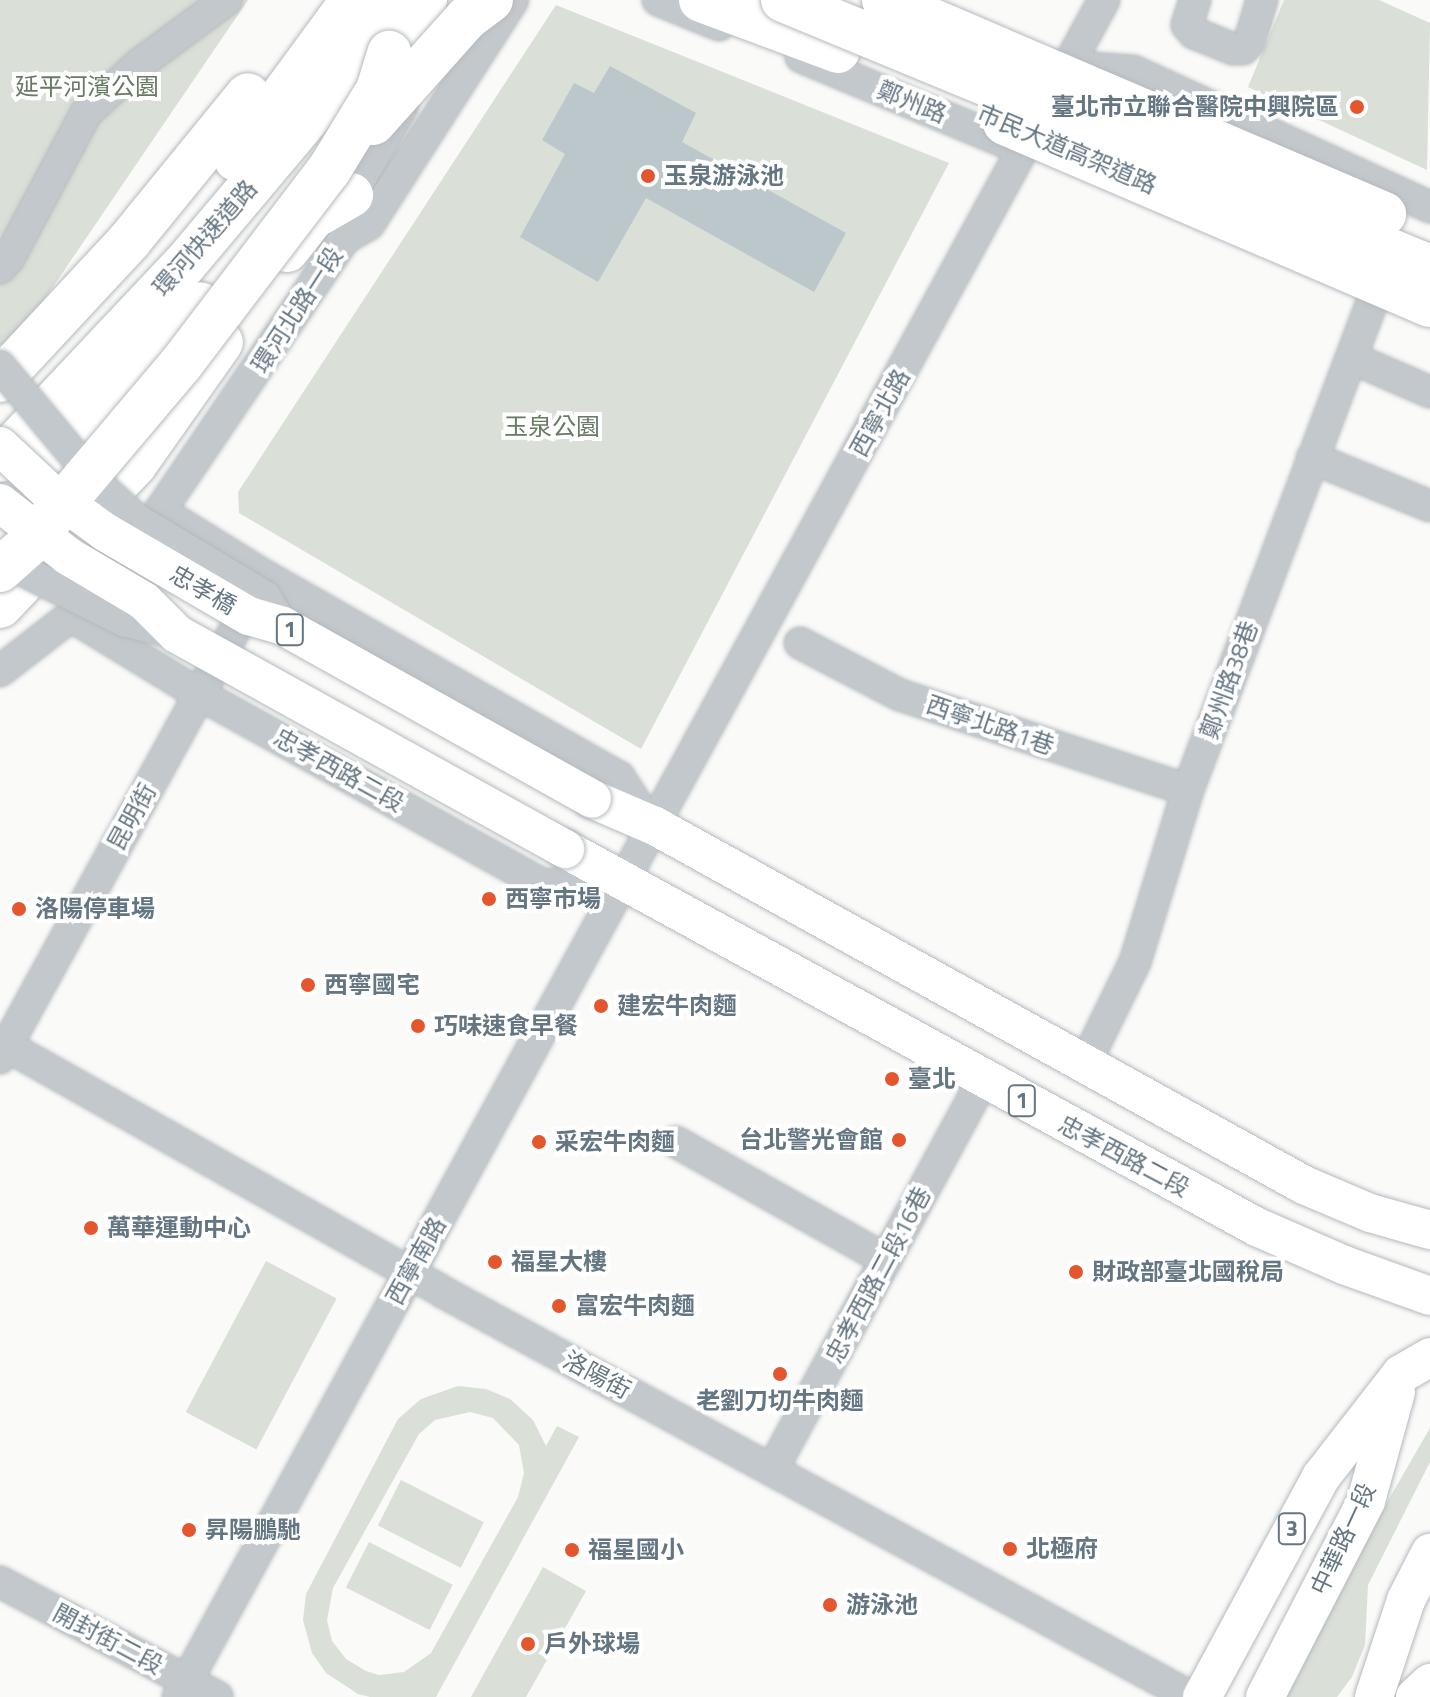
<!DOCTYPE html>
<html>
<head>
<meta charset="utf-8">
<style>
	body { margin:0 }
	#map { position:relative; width:1430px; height:1697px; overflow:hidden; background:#fafaf8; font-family:"Titillium Web","Noto Sans TC",sans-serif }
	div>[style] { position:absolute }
	.green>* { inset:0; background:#dadfd7; transform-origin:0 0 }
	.water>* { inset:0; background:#bbc7cb }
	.roads { filter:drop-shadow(0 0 2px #b5babe) drop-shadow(0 0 2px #b5babe) }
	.minor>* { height:30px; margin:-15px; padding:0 15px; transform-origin:15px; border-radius:15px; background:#c3c8cc }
	.major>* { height:38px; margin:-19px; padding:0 19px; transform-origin:19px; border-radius:19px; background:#fff }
	.highway>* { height:44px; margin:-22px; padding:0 22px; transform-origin:22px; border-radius:22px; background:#fff }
	.bridges { filter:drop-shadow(0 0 2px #b5babe) drop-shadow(0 0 2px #b5babe) }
	.minor-bridge>* { height:30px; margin:-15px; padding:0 15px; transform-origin:15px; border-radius:15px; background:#c3c8cc }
	.major-bridge>* { height:38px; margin:-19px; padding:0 19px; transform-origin:19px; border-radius:19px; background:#fff }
	.highway-bridge>* { height:44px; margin:-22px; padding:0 22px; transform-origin:22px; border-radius:22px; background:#fff }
	.dots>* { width:22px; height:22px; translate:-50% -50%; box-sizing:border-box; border:4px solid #fff; border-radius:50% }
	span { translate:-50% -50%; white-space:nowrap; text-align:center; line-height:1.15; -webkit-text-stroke:8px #fff; paint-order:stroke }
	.shield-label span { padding:2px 6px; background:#fff; border:2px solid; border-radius:6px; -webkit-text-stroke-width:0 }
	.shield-label { font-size:22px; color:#657683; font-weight:700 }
	.park-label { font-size:24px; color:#687a64 }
	.street-label { font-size:24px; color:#657683 }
	.poi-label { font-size:24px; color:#657683; font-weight:700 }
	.right { translate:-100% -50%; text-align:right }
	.left { translate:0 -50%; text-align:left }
</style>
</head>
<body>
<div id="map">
	<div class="green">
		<i style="clip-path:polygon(0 0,248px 0,8px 353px,0 345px)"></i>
		<i style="clip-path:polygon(1284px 0,1379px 0,1430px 23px,1427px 170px,1248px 87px)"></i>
		<i style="clip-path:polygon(556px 5px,949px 163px,641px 749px,239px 513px,238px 492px)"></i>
		<i style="left:266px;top:1261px;width:80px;height:171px;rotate:28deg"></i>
		<i style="clip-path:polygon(evenodd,458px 1386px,486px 1389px,510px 1399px,533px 1420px,546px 1446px,557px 1426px,579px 1437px,436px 1697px,370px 1697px,358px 1694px,326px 1673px,312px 1653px,303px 1620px,306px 1594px,398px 1419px,421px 1399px,458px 1386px,470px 1412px,493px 1418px,519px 1445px,524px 1473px,518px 1497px,431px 1653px,404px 1672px,379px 1675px,366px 1671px,346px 1659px,332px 1641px,327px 1620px,333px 1588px,419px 1434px,435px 1420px,470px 1412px)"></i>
		<i style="clip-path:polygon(1430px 1428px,1430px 1462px,1368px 1585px,1365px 1645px,1352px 1677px,1337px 1697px,1285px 1697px,1355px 1558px)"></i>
		<i style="left:401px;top:1480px;width:93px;height:51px;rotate:27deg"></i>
		<i style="left:369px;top:1542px;width:94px;height:51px;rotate:27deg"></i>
		<i style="clip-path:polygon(543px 1567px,586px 1591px,526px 1697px,471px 1697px)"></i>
	</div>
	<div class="water">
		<i style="clip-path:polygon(610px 66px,696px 113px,682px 142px,846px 233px,814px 292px,646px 198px,598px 282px,520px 237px,565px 154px,542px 140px,574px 83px,594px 93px)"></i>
	</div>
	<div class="roads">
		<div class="minor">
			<i style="left:658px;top:0;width:66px;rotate:22.3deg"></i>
			<i style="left:1195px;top:0;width:26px;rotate:108deg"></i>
			<i style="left:1187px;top:25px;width:11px;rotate:49deg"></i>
			<i style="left:1194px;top:33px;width:42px;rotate:22.3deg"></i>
			<i style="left:1233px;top:49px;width:10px"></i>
			<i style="left:1243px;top:49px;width:8px;rotate:-45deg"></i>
			<i style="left:1249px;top:43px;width:45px;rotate:-73.2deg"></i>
			<i style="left:801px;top:57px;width:239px;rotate:22.6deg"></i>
			<i style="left:1062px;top:66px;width:71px;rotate:4deg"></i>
			<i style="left:1133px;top:71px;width:327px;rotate:24.6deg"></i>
			<i style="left:348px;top:213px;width:18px;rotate:-81deg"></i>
			<i style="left:351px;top:195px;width:102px;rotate:-59.9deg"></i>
			<i style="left:0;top:268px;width:13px;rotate:-48deg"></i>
			<i style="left:9px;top:258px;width:164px;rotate:-62deg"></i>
			<i style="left:86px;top:113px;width:74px;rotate:-42.3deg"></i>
			<i style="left:141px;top:63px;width:106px;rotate:-36.5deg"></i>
			<i style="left:1352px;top:358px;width:85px;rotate:23.6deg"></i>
			<i style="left:1312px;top:458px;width:127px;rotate:22.1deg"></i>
			<i style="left:160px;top:511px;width:123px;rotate:31.8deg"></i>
			<i style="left:265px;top:576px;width:407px;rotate:29.6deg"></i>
			<i style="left:619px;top:777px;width:55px;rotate:56.9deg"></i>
			<i style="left:71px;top:616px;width:150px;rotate:31.4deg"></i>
			<i style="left:199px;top:694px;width:394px;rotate:29deg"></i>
			<i style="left:544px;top:885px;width:74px;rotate:-5.4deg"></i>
			<i style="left:800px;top:643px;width:113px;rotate:27.5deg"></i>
			<i style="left:900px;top:695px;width:303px;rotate:18.3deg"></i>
			<i style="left:0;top:671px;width:90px;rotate:-37.8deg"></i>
			<i style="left:71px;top:616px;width:63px;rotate:-52deg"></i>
			<i style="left:110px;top:566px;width:74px;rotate:-47.7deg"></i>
			<i style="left:160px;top:511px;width:328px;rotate:-55.9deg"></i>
			<i style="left:344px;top:239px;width:29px;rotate:-31deg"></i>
			<i style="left:369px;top:224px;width:266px;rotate:-57.3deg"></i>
			<i style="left:7px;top:1046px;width:498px;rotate:29.4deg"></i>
			<i style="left:441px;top:1291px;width:853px;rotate:28.43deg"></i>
			<i style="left:0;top:1058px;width:528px;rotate:-61.25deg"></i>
			<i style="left:1085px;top:1064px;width:114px;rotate:-63.9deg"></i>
			<i style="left:1135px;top:962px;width:180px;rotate:-72.9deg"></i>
			<i style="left:1188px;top:790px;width:527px;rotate:-69.33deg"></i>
			<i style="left:676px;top:1142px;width:241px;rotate:29.3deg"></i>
			<i style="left:772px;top:1470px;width:443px;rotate:-61.6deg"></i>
			<i style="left:0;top:1582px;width:246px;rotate:27.9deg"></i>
			<i style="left:178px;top:1697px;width:1933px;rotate:-61.38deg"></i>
		</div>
		<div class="major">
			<i style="left:592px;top:799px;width:69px;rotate:23.2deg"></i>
			<i style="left:655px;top:826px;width:742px;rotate:28.95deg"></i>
			<i style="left:1304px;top:1185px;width:72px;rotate:23deg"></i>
			<i style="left:1370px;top:1213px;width:62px;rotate:15.8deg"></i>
			<i style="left:565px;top:849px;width:789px;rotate:28.65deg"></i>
			<i style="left:1257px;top:1227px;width:95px;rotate:23.6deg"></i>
			<i style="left:1344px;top:1265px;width:91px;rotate:19.8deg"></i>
			<i style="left:1202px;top:1697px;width:250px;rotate:-61.6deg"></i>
			<i style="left:1321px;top:1477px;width:130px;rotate:-52.2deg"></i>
			<i style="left:1401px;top:1374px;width:34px;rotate:-30deg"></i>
			<i style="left:1265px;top:1697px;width:220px;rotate:-62.7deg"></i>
			<i style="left:1366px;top:1501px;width:113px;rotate:-74.6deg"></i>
			<i style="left:1374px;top:1697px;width:102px;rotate:-71.7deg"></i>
			<i style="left:1406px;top:1600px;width:53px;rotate:-62.9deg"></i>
			<i style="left:1415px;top:1697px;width:21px;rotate:-43deg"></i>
		</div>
		<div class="highway">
			<i style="left:701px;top:0;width:146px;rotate:20.4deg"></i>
			<i style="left:386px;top:58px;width:70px;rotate:-56.1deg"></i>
			<i style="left:236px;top:159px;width:197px;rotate:-53.7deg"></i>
			<i style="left:287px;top:250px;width:42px;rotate:-51.8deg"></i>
			<i style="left:313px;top:217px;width:44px;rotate:-30.1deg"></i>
			<i style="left:0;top:380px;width:190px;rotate:-47.1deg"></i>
			<i style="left:129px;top:241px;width:188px;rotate:-50.8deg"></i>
			<i style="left:0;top:460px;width:268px;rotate:-46.7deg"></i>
			<i style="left:184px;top:265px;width:217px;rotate:-49.9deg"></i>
			<i style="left:324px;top:99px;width:119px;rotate:-56.3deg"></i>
			<i style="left:30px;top:470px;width:238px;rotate:-44.1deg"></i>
			<i style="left:0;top:606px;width:196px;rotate:-46.4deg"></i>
			<i style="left:135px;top:464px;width:149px;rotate:-54.8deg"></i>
		</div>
	</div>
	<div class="bridges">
		<div class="minor-bridge">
			<i style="left:0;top:366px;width:152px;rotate:50.3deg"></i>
			<i style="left:97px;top:483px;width:52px;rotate:42.6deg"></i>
			<i style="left:135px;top:518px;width:152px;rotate:31deg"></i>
			<i style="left:265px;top:596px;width:35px;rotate:59deg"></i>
			<i style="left:0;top:559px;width:139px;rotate:26.6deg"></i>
			<i style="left:124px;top:621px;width:55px;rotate:13.8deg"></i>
		</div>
		<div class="major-bridge">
			<i style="left:0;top:446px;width:63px;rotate:43.1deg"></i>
			<i style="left:46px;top:489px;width:73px;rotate:36.1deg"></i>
			<i style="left:105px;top:532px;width:167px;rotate:30.3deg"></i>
			<i style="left:249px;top:616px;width:35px;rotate:16deg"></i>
			<i style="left:283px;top:626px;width:354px;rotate:29.2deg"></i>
			<i style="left:0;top:503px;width:86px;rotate:37.9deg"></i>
			<i style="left:68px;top:556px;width:88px;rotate:30.6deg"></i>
			<i style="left:144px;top:601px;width:47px;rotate:45deg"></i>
			<i style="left:177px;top:634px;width:444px;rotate:29deg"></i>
		</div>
		<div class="highway-bridge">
			<i style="left:783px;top:0;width:700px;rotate:22.42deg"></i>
			<i style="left:884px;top:0;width:544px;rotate:23.17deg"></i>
			<i style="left:373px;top:123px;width:141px;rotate:-48.2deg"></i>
			<i style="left:467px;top:18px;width:30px;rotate:-37deg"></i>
			<i style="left:1005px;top:123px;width:462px;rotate:23.2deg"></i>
			<i style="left:0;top:570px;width:38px;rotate:-42deg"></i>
			<i style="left:28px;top:545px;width:237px;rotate:-49.8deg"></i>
			<i style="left:181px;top:364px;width:244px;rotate:-52.7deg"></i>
			<i style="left:329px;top:170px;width:94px;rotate:-58.5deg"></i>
			<i style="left:378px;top:90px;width:39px;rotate:-73deg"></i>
		</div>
	</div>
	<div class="dots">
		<i style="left:1357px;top:107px;background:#e4572e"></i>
		<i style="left:648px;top:176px;background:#e4572e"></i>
		<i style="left:489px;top:899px;background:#e4572e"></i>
		<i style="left:19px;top:909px;background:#e4572e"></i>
		<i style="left:308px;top:985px;background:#e4572e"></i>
		<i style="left:601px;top:1006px;background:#e4572e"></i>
		<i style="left:418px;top:1026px;background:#e4572e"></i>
		<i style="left:892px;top:1079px;background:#e4572e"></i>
		<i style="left:899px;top:1140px;background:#e4572e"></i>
		<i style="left:539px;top:1142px;background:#e4572e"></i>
		<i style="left:91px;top:1228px;background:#e4572e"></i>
		<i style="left:495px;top:1262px;background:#e4572e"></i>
		<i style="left:1076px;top:1272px;background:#e4572e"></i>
		<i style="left:559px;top:1306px;background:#e4572e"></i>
		<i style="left:780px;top:1374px;background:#e4572e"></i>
		<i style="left:189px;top:1530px;background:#e4572e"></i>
		<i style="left:1010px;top:1549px;background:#e4572e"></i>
		<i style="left:572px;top:1550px;background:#e4572e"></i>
		<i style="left:830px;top:1605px;background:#e4572e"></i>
		<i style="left:528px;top:1644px;background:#e4572e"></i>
	</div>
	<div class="shield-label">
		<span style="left:290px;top:630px">1</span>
		<span style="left:1022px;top:1101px">1</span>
		<span style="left:1292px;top:1529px">3</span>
	</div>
	<div class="park-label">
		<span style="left:87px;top:87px">延平河濱公園</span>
		<span style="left:552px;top:427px">玉泉公園</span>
	</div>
	<div class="street-label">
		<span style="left:912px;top:102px;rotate:22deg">鄭州路</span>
		<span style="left:1067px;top:149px;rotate:23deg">市民大道高架道路</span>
		<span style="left:205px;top:238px;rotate:-49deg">環河快速道路</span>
		<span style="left:297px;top:310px;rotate:-57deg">環河北路一段</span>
		<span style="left:880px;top:413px;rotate:-61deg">西寧北路</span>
		<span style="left:203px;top:590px;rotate:30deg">忠孝橋</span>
		<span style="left:1229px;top:680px;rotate:-70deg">鄭州路38巷</span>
		<span style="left:990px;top:725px;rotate:19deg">西寧北路1巷</span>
		<span style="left:339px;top:770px;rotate:29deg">忠孝西路二段</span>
		<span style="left:132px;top:817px;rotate:-61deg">昆明街</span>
		<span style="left:1124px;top:1156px;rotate:28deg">忠孝西路二段</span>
		<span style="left:416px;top:1261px;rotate:-61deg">西寧南路</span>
		<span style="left:878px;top:1275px;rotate:-62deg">忠孝西路二段16巷</span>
		<span style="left:597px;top:1375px;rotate:28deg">洛陽街</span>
		<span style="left:1343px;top:1539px;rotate:-65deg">中華路一段</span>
		<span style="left:108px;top:1639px;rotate:28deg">開封街二段</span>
	</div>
	<div class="poi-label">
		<span class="right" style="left:1339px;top:107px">臺北市立聯合醫院中興院區</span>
		<span class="left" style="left:664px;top:176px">玉泉游泳池</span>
		<span class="left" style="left:505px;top:899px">西寧市場</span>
		<span class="left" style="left:35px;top:909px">洛陽停車場</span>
		<span class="left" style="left:324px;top:985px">西寧國宅</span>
		<span class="left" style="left:617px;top:1006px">建宏牛肉麵</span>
		<span class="left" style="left:434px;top:1026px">巧味速食早餐</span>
		<span class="left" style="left:908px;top:1079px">臺北</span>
		<span class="right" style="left:883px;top:1140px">台北警光會館</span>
		<span class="left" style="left:555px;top:1142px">采宏牛肉麵</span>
		<span class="left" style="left:107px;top:1228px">萬華運動中心</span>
		<span class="left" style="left:511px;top:1262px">福星大樓</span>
		<span class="left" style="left:1092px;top:1272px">財政部臺北國稅局</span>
		<span class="left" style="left:575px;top:1306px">富宏牛肉麵</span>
		<span style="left:780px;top:1401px">老劉刀切牛肉麵</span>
		<span class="left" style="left:205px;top:1530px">昇陽鵬馳</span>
		<span class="left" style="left:1026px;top:1549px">北極府</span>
		<span class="left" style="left:588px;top:1550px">福星國小</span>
		<span class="left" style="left:846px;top:1605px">游泳池</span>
		<span class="left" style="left:544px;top:1644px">戶外球場</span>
	</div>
</div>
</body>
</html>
